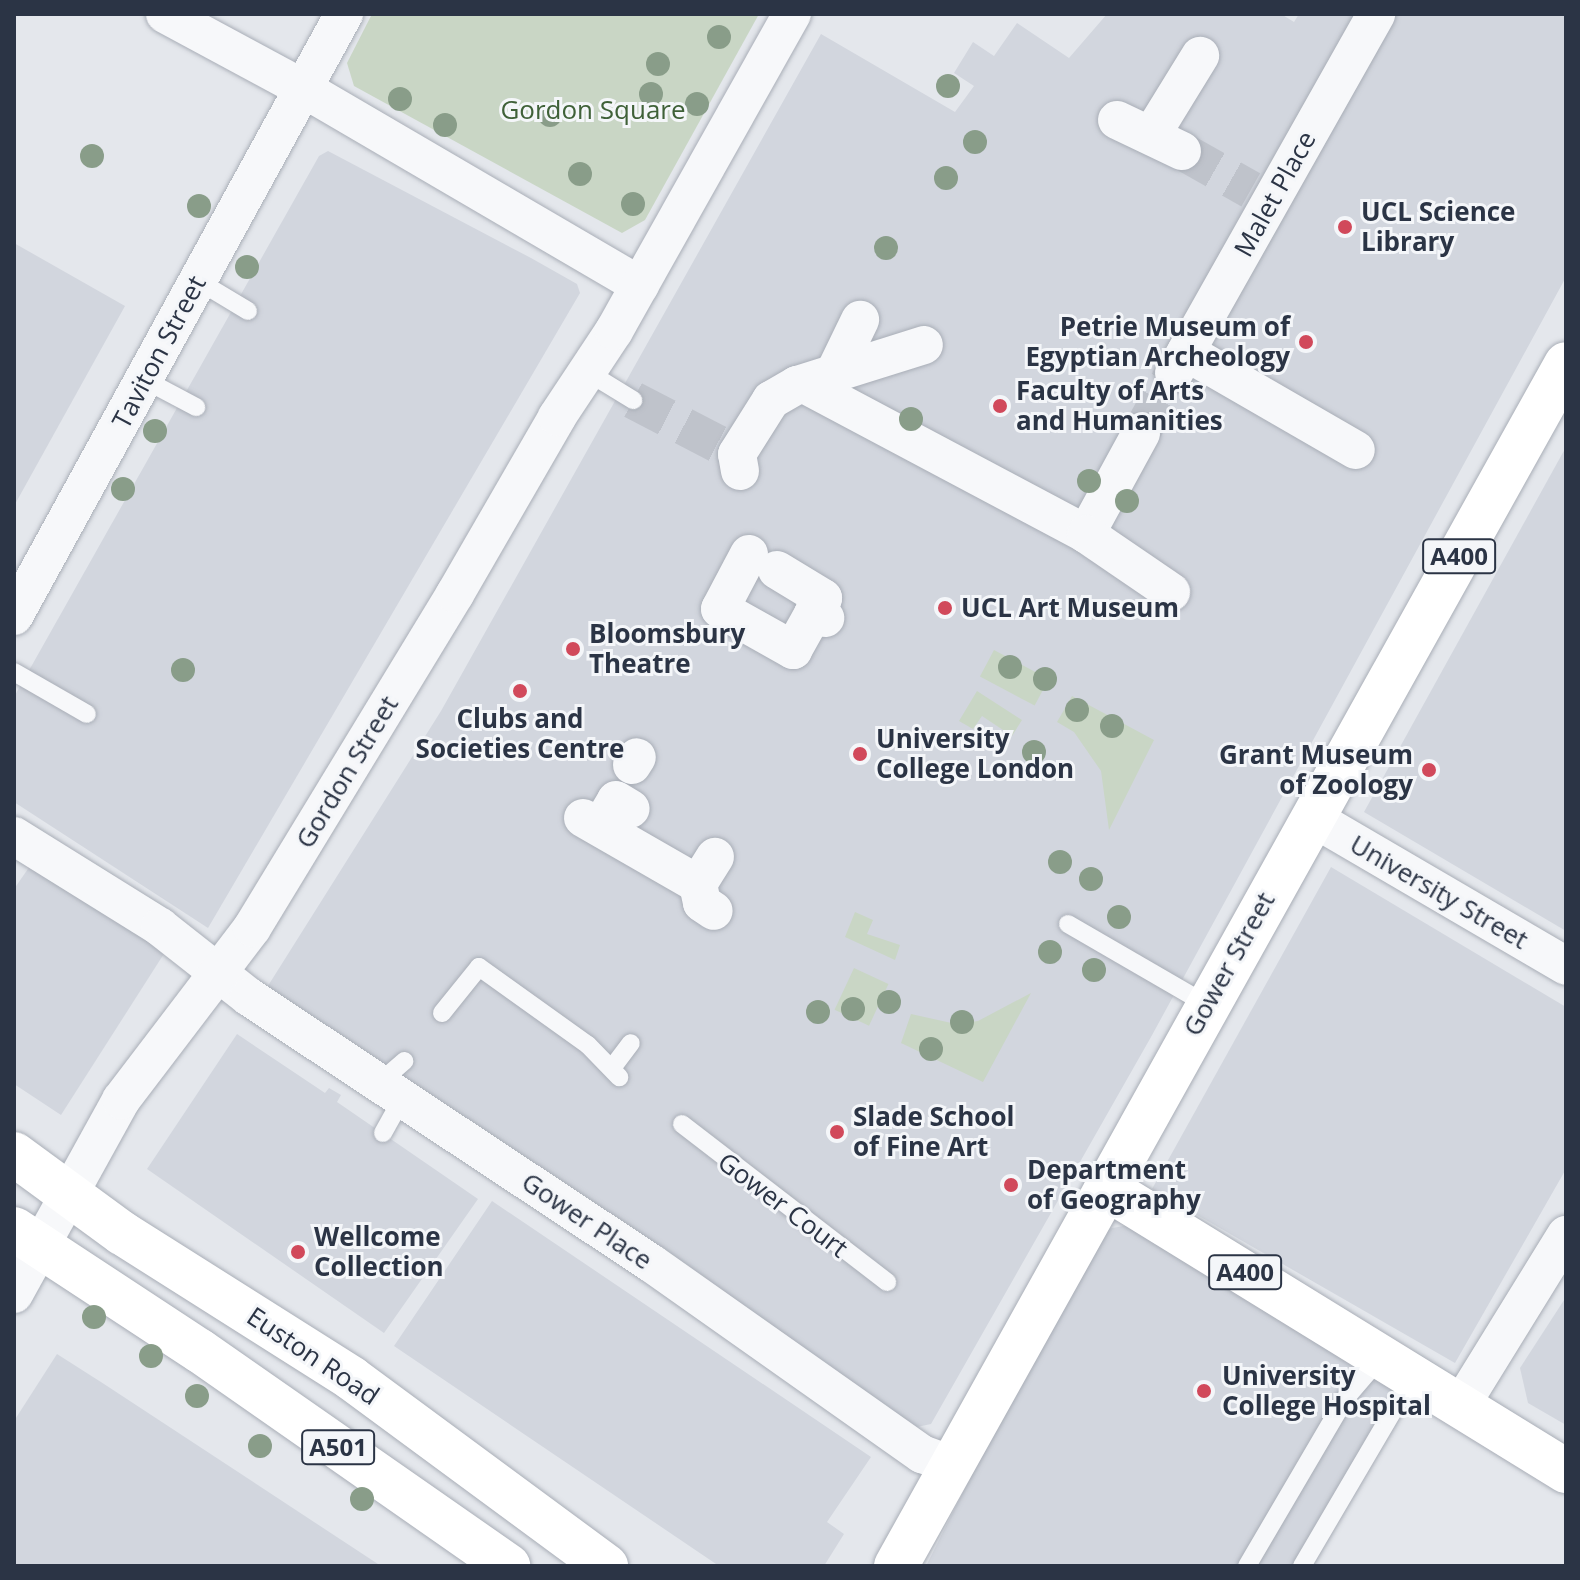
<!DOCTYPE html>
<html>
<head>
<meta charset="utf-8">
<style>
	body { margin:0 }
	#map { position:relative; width:1580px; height:1580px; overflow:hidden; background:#e4e7ec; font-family:"Open Sans",sans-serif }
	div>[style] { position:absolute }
	.built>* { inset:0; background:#d2d6de }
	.green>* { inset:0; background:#c9d6c5; transform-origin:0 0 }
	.street-tunnel>* { height:38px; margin-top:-19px; transform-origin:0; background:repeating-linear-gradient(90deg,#bfc3cb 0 38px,transparent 0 57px) }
	.roads { filter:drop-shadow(0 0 2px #a9aeb7) drop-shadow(0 0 2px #a9aeb7) }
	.lane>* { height:18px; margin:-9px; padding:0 9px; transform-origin:9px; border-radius:9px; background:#f7f8fa }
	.street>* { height:38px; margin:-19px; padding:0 19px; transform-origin:19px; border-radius:19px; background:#f7f8fa }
	.primary>* { height:44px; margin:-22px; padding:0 22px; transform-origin:22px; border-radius:22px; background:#fff }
	.highway>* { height:44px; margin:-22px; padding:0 22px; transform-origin:22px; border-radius:22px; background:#fff }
	.trees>* { width:24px; height:24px; margin:-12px; border-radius:50%; background:#899d89 }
	.dots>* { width:22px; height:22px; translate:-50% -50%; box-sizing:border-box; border:4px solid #f4f6f9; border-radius:50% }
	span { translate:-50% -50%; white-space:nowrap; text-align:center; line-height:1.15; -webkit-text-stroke:6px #f4f6f9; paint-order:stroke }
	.shield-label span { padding:2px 6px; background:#f4f6f9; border:2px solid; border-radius:6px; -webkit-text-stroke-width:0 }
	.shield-label { font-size:24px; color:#2b3445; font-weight:700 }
	.park-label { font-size:26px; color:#3f6138 }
	.street-label { font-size:26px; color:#2b3445 }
	.poi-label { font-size:26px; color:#2b3445; font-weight:700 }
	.left { translate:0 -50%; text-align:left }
	.right { translate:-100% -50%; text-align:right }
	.frame { position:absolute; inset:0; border:16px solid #2b3445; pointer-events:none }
</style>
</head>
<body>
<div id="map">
	<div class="built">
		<i style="clip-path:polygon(1107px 14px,1281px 14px,1294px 22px,1299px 14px,1566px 14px,1566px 277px,1151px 1037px,931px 1424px,917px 1427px,266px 989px,441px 711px,821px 34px,955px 112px,974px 86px,954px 73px,973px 42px,994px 56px,1017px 23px,1069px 58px)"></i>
		<i style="clip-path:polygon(328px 151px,531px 258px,577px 284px,580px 293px,208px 928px,14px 802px,14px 697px,319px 156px)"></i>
		<i style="clip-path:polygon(14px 243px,125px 306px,14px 506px)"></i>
		<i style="clip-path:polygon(1566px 447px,1566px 931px,1364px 812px)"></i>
		<i style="clip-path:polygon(30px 866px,167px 949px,61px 1115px,14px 1084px,14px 889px)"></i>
		<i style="clip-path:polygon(1331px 867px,1566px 1007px,1566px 1169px,1455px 1363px,1152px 1189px)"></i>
		<i style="clip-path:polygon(237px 1034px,325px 1093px,329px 1088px,341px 1095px,337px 1102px,478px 1199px,384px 1333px,147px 1169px)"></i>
		<i style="clip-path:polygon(492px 1201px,871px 1457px,827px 1522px,844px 1534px,824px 1566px,719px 1566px,394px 1346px)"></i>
		<i style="clip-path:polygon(1129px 1225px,1395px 1381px,1388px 1402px,1292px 1566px,926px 1566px,996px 1426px,1107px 1229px)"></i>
		<i style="clip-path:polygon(1566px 1297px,1566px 1425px,1528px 1403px,1520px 1368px)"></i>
		<i style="clip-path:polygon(57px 1354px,104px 1384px,381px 1566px,14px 1566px,14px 1421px)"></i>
	</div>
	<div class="green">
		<i style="clip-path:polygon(372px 14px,759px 14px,645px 220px,622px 233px,354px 86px,347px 63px)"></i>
		<i style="left:994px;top:650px;width:62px;height:30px;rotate:28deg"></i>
		<i style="clip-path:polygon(977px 691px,1022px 720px,1012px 736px,982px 716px,973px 729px,959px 721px)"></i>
		<i style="clip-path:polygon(1072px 696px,1154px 740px,1109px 830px,1101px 771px,1074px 732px,1057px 722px)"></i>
		<i style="clip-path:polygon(855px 912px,873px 920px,867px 934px,900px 945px,895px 960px,845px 937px)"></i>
		<i style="left:854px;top:968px;width:38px;height:46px;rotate:25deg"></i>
		<i style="clip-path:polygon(1031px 993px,983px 1082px,901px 1043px,911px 1014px,956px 1024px,978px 1021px)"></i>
	</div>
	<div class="street-tunnel">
		<i style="left:1182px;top:151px;width:79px;rotate:29.5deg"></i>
		<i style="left:633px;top:400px;width:117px;rotate:27.4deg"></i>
		<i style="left:1141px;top:433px;width:68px;rotate:-61.2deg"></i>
	</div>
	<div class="roads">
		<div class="lane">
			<i style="left:200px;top:282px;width:56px;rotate:31.1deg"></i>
			<i style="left:589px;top:373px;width:52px;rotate:31.5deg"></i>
			<i style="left:145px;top:380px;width:58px;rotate:27.9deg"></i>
			<i style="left:14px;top:672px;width:84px;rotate:29.9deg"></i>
			<i style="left:1068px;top:924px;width:160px;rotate:30.1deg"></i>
			<i style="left:442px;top:1013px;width:59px;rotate:-51.2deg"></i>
			<i style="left:479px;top:967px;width:134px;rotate:35.6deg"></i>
			<i style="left:588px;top:1045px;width:45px;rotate:45.9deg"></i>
			<i style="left:612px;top:1068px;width:31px;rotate:-53deg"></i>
			<i style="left:378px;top:1084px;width:35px;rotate:-41deg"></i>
			<i style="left:682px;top:1124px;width:259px;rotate:37.6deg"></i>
			<i style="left:383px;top:1133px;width:39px;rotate:-61deg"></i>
			<i style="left:1247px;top:1566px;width:194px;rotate:-59.6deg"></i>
			<i style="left:1345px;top:1399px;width:55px;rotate:-49.4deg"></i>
			<i style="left:1302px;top:1566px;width:219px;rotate:-59.6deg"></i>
		</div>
		<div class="street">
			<i style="left:165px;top:14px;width:158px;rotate:28.3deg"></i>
			<i style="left:304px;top:89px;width:389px;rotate:30.3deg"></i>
			<i style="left:1117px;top:120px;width:72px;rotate:25.5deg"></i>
			<i style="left:1152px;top:134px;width:92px;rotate:-58.4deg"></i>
			<i style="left:1186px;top:352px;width:196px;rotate:30deg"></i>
			<i style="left:1174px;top:373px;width:412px;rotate:-60.6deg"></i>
			<i style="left:797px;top:385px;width:133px;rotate:-17.5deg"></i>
			<i style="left:827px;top:388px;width:76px;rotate:-64.1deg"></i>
			<i style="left:740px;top:471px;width:17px;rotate:-100deg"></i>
			<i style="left:737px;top:454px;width:64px;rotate:-57.8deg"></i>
			<i style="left:771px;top:400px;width:30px;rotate:-30deg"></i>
			<i style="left:797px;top:385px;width:9px"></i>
			<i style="left:806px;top:385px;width:317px;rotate:28deg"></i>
			<i style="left:1086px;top:534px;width:115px;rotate:-61.4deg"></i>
			<i style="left:1086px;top:534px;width:103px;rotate:34.3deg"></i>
			<i style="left:749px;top:554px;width:62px;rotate:117.8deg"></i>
			<i style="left:720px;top:609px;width:84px;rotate:29.3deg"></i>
			<i style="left:793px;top:650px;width:41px;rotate:-60.9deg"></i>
			<i style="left:813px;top:614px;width:13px;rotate:18deg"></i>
			<i style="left:777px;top:570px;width:54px;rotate:31.3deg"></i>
			<i style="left:823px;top:598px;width:19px;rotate:122deg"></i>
			<i style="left:14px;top:616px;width:687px;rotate:-61.27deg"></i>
			<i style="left:632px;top:765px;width:9px;rotate:-58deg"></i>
			<i style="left:583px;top:818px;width:133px;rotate:29.9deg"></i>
			<i style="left:698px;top:884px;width:19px;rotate:78deg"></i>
			<i style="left:702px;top:903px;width:14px;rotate:34deg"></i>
			<i style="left:1313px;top:818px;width:293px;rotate:30.3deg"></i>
			<i style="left:600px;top:827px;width:31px;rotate:-59deg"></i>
			<i style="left:616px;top:800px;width:17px;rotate:31deg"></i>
			<i style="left:14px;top:836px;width:172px;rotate:31.9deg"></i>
			<i style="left:160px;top:927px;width:113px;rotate:38.2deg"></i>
			<i style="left:249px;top:997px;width:482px;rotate:33.5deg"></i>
			<i style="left:651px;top:1263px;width:332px;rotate:35.2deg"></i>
			<i style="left:922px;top:1454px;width:33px;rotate:20deg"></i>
			<i style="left:698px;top:884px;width:32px;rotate:-58deg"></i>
			<i style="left:14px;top:1294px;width:222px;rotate:-61.1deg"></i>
			<i style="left:121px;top:1100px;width:216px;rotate:-52.7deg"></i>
			<i style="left:252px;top:928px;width:391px;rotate:-58.7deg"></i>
			<i style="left:455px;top:594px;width:204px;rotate:-60deg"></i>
			<i style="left:557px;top:417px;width:103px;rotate:-56.5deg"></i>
			<i style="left:614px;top:331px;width:364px;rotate:-60.7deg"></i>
			<i style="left:1461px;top:1405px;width:200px;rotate:-58.3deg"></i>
		</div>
		<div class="primary">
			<i style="left:1106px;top:1188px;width:540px;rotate:31.6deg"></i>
			<i style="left:896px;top:1566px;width:1376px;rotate:-60.86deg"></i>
		</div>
		<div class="highway">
			<i style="left:14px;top:1154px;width:134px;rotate:36.2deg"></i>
			<i style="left:122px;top:1233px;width:271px;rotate:32.3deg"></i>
			<i style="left:351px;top:1378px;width:317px;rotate:36.4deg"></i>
			<i style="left:14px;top:1229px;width:222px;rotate:33.3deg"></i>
			<i style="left:200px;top:1351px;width:376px;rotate:34.9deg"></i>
		</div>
	</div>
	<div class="trees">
		<i style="left:719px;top:37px"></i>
		<i style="left:658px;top:64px"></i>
		<i style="left:948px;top:86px"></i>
		<i style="left:651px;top:94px"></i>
		<i style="left:400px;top:99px"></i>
		<i style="left:697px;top:104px"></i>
		<i style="left:550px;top:115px"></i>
		<i style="left:445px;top:125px"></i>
		<i style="left:975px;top:142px"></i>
		<i style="left:92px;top:156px"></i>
		<i style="left:580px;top:174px"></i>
		<i style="left:946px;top:178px"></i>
		<i style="left:633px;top:204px"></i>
		<i style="left:199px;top:206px"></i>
		<i style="left:886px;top:248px"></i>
		<i style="left:247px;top:267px"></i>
		<i style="left:911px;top:419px"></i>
		<i style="left:155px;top:431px"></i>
		<i style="left:1089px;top:481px"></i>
		<i style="left:123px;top:489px"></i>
		<i style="left:1127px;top:501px"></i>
		<i style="left:1010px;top:667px"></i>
		<i style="left:183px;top:670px"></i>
		<i style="left:1045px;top:679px"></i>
		<i style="left:1077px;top:710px"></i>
		<i style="left:1112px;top:726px"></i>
		<i style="left:1034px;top:752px"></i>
		<i style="left:1060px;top:862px"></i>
		<i style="left:1091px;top:879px"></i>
		<i style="left:1119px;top:917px"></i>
		<i style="left:1050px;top:952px"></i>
		<i style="left:1094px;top:970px"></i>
		<i style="left:889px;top:1002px"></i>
		<i style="left:853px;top:1009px"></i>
		<i style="left:818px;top:1012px"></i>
		<i style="left:962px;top:1022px"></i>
		<i style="left:931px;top:1049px"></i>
		<i style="left:94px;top:1317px"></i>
		<i style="left:151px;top:1356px"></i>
		<i style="left:197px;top:1396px"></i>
		<i style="left:260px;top:1446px"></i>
		<i style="left:362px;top:1499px"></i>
	</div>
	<div class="dots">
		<i style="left:1345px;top:227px;background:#d1495b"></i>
		<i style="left:1306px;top:342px;background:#d1495b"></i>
		<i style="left:1000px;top:406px;background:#d1495b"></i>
		<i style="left:945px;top:608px;background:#d1495b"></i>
		<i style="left:573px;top:649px;background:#d1495b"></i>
		<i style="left:520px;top:691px;background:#d1495b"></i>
		<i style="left:860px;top:754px;background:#d1495b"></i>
		<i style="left:1429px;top:770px;background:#d1495b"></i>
		<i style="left:837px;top:1132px;background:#d1495b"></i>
		<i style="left:1011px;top:1185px;background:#d1495b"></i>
		<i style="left:298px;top:1252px;background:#d1495b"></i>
		<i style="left:1204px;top:1391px;background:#d1495b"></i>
	</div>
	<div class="shield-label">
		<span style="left:1459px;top:556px">A400</span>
		<span style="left:1245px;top:1272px">A400</span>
		<span style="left:338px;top:1447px">A501</span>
	</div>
	<div class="park-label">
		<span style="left:593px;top:110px">Gordon Square</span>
	</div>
	<div class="street-label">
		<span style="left:1275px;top:194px;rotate:-61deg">Malet Place</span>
		<span style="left:159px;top:352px;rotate:-62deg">Taviton Street</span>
		<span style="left:347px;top:772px;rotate:-59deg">Gordon Street</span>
		<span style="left:1439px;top:892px;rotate:30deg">University Street</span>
		<span style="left:1229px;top:964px;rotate:-61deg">Gower Street</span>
		<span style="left:783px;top:1205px;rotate:37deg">Gower Court</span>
		<span style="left:587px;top:1221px;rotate:34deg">Gower Place</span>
		<span style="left:313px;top:1356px;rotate:34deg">Euston Road</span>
	</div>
	<div class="poi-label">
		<span class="left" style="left:1361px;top:227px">UCL Science<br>Library</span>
		<span class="right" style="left:1290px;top:342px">Petrie Museum of<br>Egyptian Archeology</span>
		<span class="left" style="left:1016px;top:406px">Faculty of Arts<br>and Humanities</span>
		<span class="left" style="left:961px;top:608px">UCL Art Museum</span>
		<span class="left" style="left:589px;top:649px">Bloomsbury<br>Theatre</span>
		<span style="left:520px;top:734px">Clubs and<br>Societies Centre</span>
		<span class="left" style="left:876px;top:754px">University<br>College London</span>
		<span class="right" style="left:1413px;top:770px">Grant Museum<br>of Zoology</span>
		<span class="left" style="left:853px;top:1132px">Slade School<br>of Fine Art</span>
		<span class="left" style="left:1027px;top:1185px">Department<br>of Geography</span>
		<span class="left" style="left:314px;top:1252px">Wellcome<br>Collection</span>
		<span class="left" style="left:1222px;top:1391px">University<br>College Hospital</span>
	</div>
	<div class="frame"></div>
</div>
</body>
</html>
